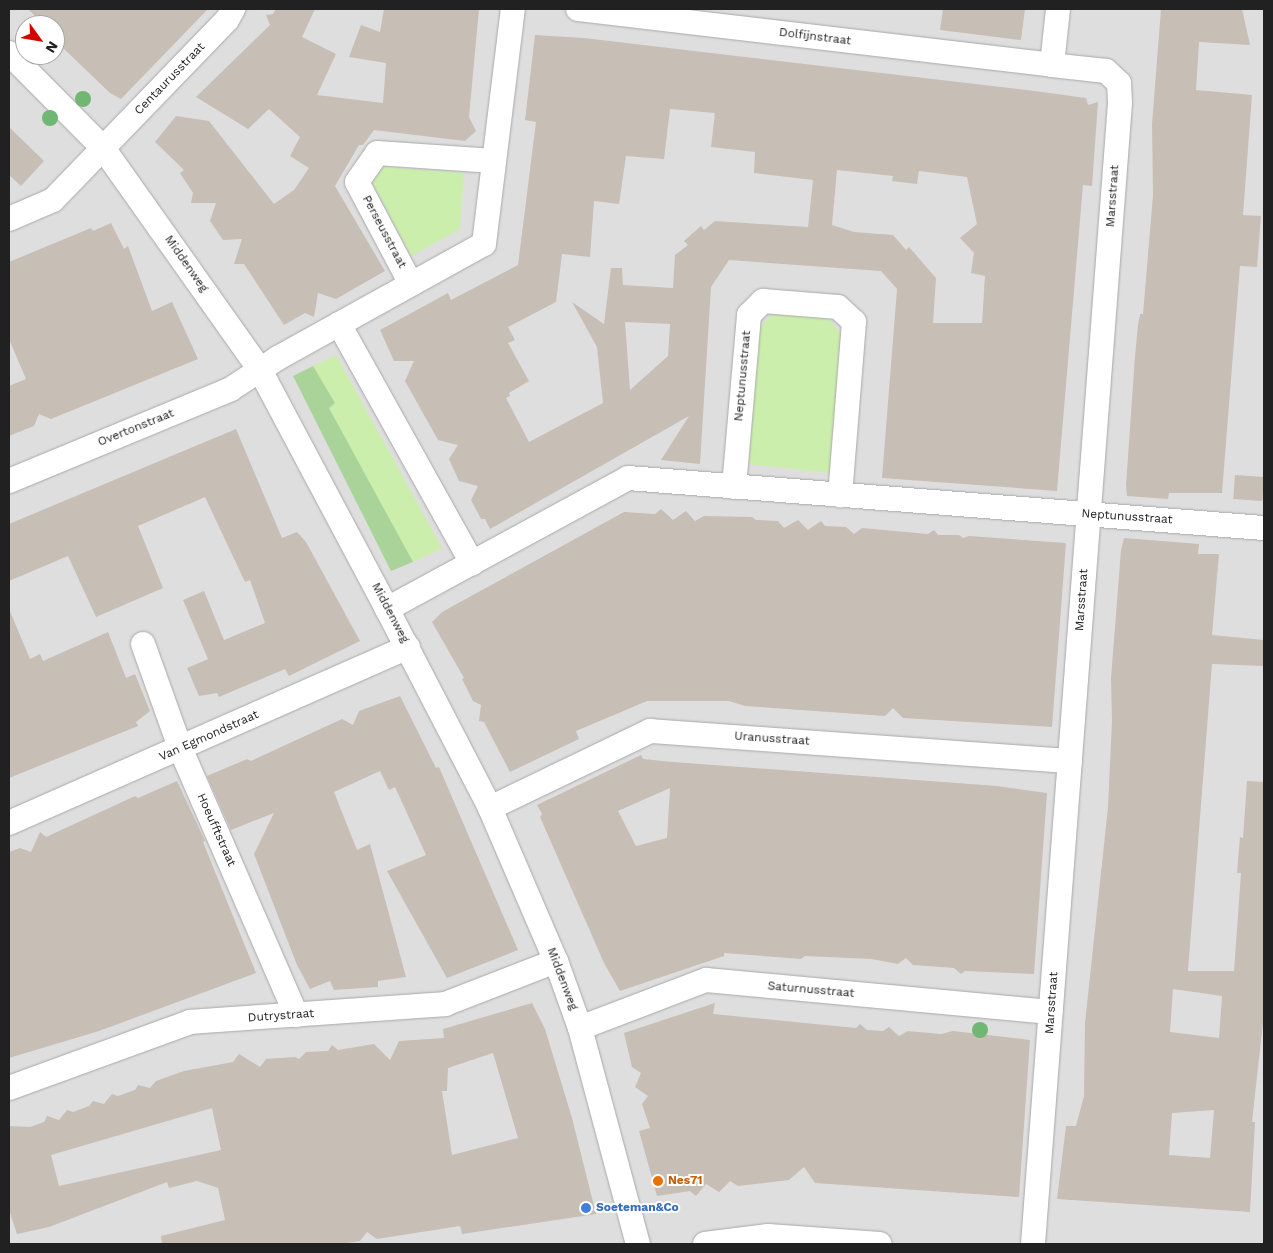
<!DOCTYPE html>
<html>
<head>
<meta charset="utf-8">
<style>
	body { margin:0 }
	#map { position:relative; width:1273px; height:1253px; overflow:hidden; background:#f2efe8; font-family:"Work Sans",sans-serif }
	div>[style] { position:absolute }
	.residential>* { inset:0; background:#dfdede }
	.grass>* { inset:0; background:#cbeeac }
	.forest>* { inset:0; background:#aad39a }
	.building>* { inset:0; background:#c7beb6; transform-origin:0 0 }
	.roads { filter:drop-shadow(0 0 1px #a8a8a8) drop-shadow(0 0 1px #a8a8a8) }
	.minor>* { height:24px; margin:-12px; padding:0 12px; transform-origin:12px; border-radius:12px; background:#fff }
	.trees>* { width:16px; height:16px; margin:-8px; border-radius:50%; background:#70b773 }
	.dots>* { width:14px; height:14px; translate:-50% -50%; box-sizing:border-box; border:2px solid #fff; border-radius:50% }
	span { translate:-50% -50%; white-space:nowrap; text-align:center; line-height:1.15; -webkit-text-stroke:4px #fff; paint-order:stroke }
	.street-label { font-size:12px; color:#212121 }
	.food-label { font-size:12px; color:#c56008; font-weight:700 }
	.left { translate:0 -50%; text-align:left }
	.shop-label { font-size:12px; color:#366cbe; font-weight:700 }
	.frame { position:absolute; inset:0; border:10px solid #212121; pointer-events:none }
	.north { position:absolute; left:15px; top:15px; width:50px; height:50px; box-sizing:border-box; background:#fff; border:1px solid #a6a6a6; border-radius:50%; rotate:122deg; font-size:14px; font-weight:700; line-height:20px; text-align:center; color:#212121 }
	.north::after { content:''; display:block; margin:auto; width:18px; height:22px; background:#d30500; clip-path:polygon(50% 0,100% 100%,50% 72%,0 100%) }
</style>
</head>
<body>
<div id="map">
	<div class="residential">
		<i style="clip-path:polygon(evenodd,9px 9px,1264px 9px,1264px 1244px,9px 1244px,9px 9px,25px 25px,55px 25px,55px 55px,25px 55px,25px 25px)"></i>
	</div>
	<div class="grass">
		<i style="clip-path:polygon(384px 167px,464px 173px,460px 229px,411px 256px,372px 182px)"></i>
		<i style="clip-path:polygon(774px 312px,828px 317px,842px 336px,830px 473px,749px 464px,758px 329px)"></i>
		<i style="clip-path:polygon(336px 355px,442px 548px,413px 562px,359px 467px,329px 408px,335px 403px,313px 366px)"></i>
	</div>
	<div class="forest">
		<i style="clip-path:polygon(313px 366px,335px 403px,329px 408px,413px 562px,391px 571px,293px 376px)"></i>
	</div>
	<div class="building">
		<i style="clip-path:polygon(28px 9px,208px 9px,121px 99px,110px 93px,63px 48px,55px 36px,55px 25px,44px 25px)"></i>
		<i style="clip-path:polygon(276px 9px,315px 9px,302px 37px,336px 54px,317px 95px,383px 103px,386px 63px,349px 57px,361px 25px,380px 32px,384px 9px,479px 9px,469px 117px,476px 131px,465px 141px,374px 130px,363px 145px,359px 145px,335px 186px,385px 271px,336px 299px,318px 293px,314px 317px,305px 313px,284px 325px,244px 264px,234px 264px,242px 239px,223px 240px,210px 221px,216px 203px,191px 203px,193px 193px,180px 173px,184px 170px,155px 142px,176px 116px,209px 121px,274px 204px,294px 190px,309px 168px,290px 156px,300px 137px,269px 109px,248px 129px,196px 97px,270px 25px,266px 15px,273px 14px)"></i>
		<i style="clip-path:polygon(943px 9px,1025px 9px,1021px 40px,940px 30px)"></i>
		<i style="clip-path:polygon(1161px 9px,1242px 9px,1250px 45px,1199px 42px,1196px 90px,1252px 95px,1243px 215px,1261px 216px,1257px 267px,1240px 266px,1222px 493px,1169px 493px,1168px 499px,1127px 496px,1126px 485px,1135px 356px,1138px 325px,1140px 314px,1143px 314px,1153px 195px,1152px 124px)"></i>
		<i style="clip-path:polygon(evenodd,535px 35px,584px 38px,1027px 90px,1086px 98px,1088px 105px,1098px 102px,1092px 186px,1083px 185px,1057px 491px,882px 478px,897px 289px,881px 271px,729px 260px,711px 287px,700px 464px,661px 460px,689px 416px,490px 529px,485px 519px,481px 519px,471px 500px,478px 486px,459px 481px,449px 459px,458px 445px,438px 440px,405px 381px,414px 361px,394px 361px,380px 330px,448px 293px,451px 300px,518px 265px,536px 122px,525px 120px,535px 35px,670px 109px,715px 113px,711px 147px,755px 152px,754px 173px,813px 180px,808px 227px,715px 221px,704px 230px,701px 226px,684px 241px,688px 245px,675px 255px,673px 288px,623px 285px,622px 268px,611px 268px,604px 324px,572px 302px,597px 347px,603px 403px,529px 442px,506px 398px,510px 396px,509px 393px,529px 381px,508px 343px,515px 340px,508px 327px,556px 302px,562px 254px,590px 257px,594px 201px,619px 204px,626px 156px,664px 159px,670px 109px,535px 35px,837px 170px,893px 176px,892px 181px,917px 184px,919px 171px,967px 177px,977px 224px,960px 238px,974px 253px,971px 273px,985px 276px,982px 323px,933px 323px,936px 278px,909px 247px,906px 250px,893px 235px,854px 232px,832px 225px,837px 170px,535px 35px,625px 322px,670px 324px,668px 356px,630px 390px,625px 322px)"></i>
		<i style="clip-path:polygon(9px 127px,44px 161px,21px 186px,9px 175px)"></i>
		<i style="clip-path:polygon(111px 223px,124px 249px,128px 246px,152px 311px,172px 302px,198px 359px,51px 419px,39px 414px,34px 426px,9px 436px,9px 386px,26px 379px,9px 339px,9px 262px,91px 228px,93px 231px)"></i>
		<i style="clip-path:polygon(236px 429px,282px 538px,297px 532px,306px 542px,360px 641px,289px 676px,285px 669px,219px 697px,217px 693px,199px 696px,187px 668px,208px 659px,183px 600px,204px 591px,224px 640px,265px 623px,250px 580px,245px 582px,205px 497px,138px 526px,163px 588px,96px 617px,68px 556px,9px 581px,9px 524px)"></i>
		<i style="left:1235px;top:475px;width:29px;height:24px;rotate:4deg"></i>
		<i style="clip-path:polygon(661px 509px,673px 520px,686px 511px,695px 521px,704px 516px,752px 517px,756px 520px,778px 521px,784px 528px,798px 520px,808px 530px,821px 521px,825px 526px,846px 527px,854px 534px,862px 528px,928px 534px,934px 530px,938px 535px,959px 535px,963px 538px,969px 536px,1066px 543px,1052px 727px,903px 718px,893px 708px,885px 716px,745px 706px,729px 701px,647px 701px,576px 731px,579px 739px,510px 772px,484px 722px,479px 721px,481px 705px,473px 701px,462px 679px,464px 678px,432px 622px,442px 612px,624px 512px,655px 514px)"></i>
		<i style="clip-path:polygon(evenodd,1124px 538px,1199px 544px,1198px 554px,1219px 554px,1212px 635px,1264px 640px,1264px 666px,1212px 664px,1188px 971px,1234px 971px,1241px 873px,1237px 873px,1240px 837px,1243px 838px,1247px 781px,1264px 782px,1264px 1013px,1252px 1122px,1255px 1122px,1250px 1212px,1057px 1199px,1066px 1126px,1076px 1126px,1084px 1096px,1085px 1023px,1108px 807px,1112px 721px,1111px 678px,1121px 550px,1124px 538px,1173px 989px,1222px 996px,1219px 1038px,1170px 1032px,1173px 989px,1124px 538px,1214px 1110px,1210px 1158px,1169px 1155px,1172px 1113px,1214px 1110px)"></i>
		<i style="clip-path:polygon(9px 609px,30px 659px,40px 654px,43px 661px,108px 632px,126px 678px,135px 674px,150px 711px,136px 722px,138px 726px,9px 778px)"></i>
		<i style="clip-path:polygon(400px 696px,436px 768px,439px 767px,518px 950px,447px 978px,387px 871px,426px 855px,395px 787px,389px 790px,380px 771px,334px 792px,357px 850px,370px 844px,406px 977px,378px 981px,378px 987px,334px 990px,330px 981px,310px 989px,297px 965px,254px 854px,274px 813px,231px 830px,207px 776px,247px 759px,251px 761px,342px 719px,353px 725px,359px 711px)"></i>
		<i style="clip-path:polygon(evenodd,641px 755px,643px 759px,673px 762px,997px 786px,1047px 793px,1034px 974px,965px 971px,961px 974px,954px 968px,913px 965px,906px 958px,898px 964px,872px 959px,805px 956px,801px 959px,724px 953px,724px 956px,620px 991px,604px 963px,540px 817px,542px 814px,537px 805px,641px 755px,670px 788px,667px 838px,636px 846px,618px 811px,670px 788px)"></i>
		<i style="clip-path:polygon(177px 781px,205px 841px,203px 842px,256px 973px,99px 1031px,9px 1058px,9px 852px,20px 848px,31px 852px,40px 832px,46px 837px,135px 796px,138px 798px)"></i>
		<i style="clip-path:polygon(evenodd,532px 1003px,545px 1029px,572px 1118px,596px 1214px,462px 1234px,460px 1226px,377px 1239px,367px 1232px,360px 1241px,340px 1244px,162px 1244px,161px 1236px,225px 1220px,218px 1188px,197px 1181px,169px 1188px,167px 1182px,49px 1227px,17px 1234px,9px 1210px,9px 1126px,30px 1127px,44px 1122px,47px 1116px,59px 1120px,67px 1110px,73px 1112px,89px 1106px,93px 1101px,104px 1104px,112px 1094px,118px 1096px,135px 1090px,138px 1085px,150px 1088px,156px 1081px,184px 1071px,233px 1062px,239px 1054px,260px 1067px,266px 1059px,295px 1057px,299px 1059px,306px 1052px,328px 1051px,332px 1045px,338px 1050px,374px 1044px,390px 1060px,399px 1041px,444px 1038px,443px 1029px,532px 1003px,493px 1053px,518px 1138px,452px 1155px,442px 1091px,447px 1091px,448px 1068px,493px 1053px,532px 1003px,212px 1108px,221px 1150px,59px 1186px,51px 1155px,212px 1108px)"></i>
		<i style="clip-path:polygon(715px 1003px,713px 1014px,856px 1028px,860px 1024px,867px 1030px,883px 1031px,889px 1027px,899px 1036px,908px 1031px,941px 1034px,953px 1031px,1030px 1040px,1019px 1197px,815px 1183px,804px 1167px,789px 1180px,738px 1186px,730px 1181px,719px 1192px,706px 1184px,696px 1196px,690px 1191px,657px 1196px,639px 1131px,650px 1128px,642px 1104px,648px 1096px,635px 1087px,641px 1073px,632px 1067px,624px 1033px)"></i>
	</div>
	<div class="roads">
		<div class="minor">
			<i style="left:578px;top:9px;width:477px;rotate:6.7deg"></i>
			<i style="left:9px;top:53px;width:134px;rotate:45.3deg"></i>
			<i style="left:103px;top:148px;width:272px;rotate:54.7deg"></i>
			<i style="left:260px;top:370px;width:271px;rotate:62deg"></i>
			<i style="left:387px;top:609px;width:224px;rotate:62.6deg"></i>
			<i style="left:490px;top:808px;width:167px;rotate:66.7deg"></i>
			<i style="left:556px;top:961px;width:71px;rotate:70.3deg"></i>
			<i style="left:580px;top:1028px;width:224px;rotate:75deg"></i>
			<i style="left:9px;top:219px;width:48px;rotate:-23.4deg"></i>
			<i style="left:53px;top:200px;width:250px;rotate:-46deg"></i>
			<i style="left:227px;top:20px;width:13px;rotate:-61deg"></i>
			<i style="left:411px;top:284px;width:115px;rotate:-117.9deg"></i>
			<i style="left:357px;top:182px;width:35px;rotate:-55deg"></i>
			<i style="left:377px;top:153px;width:117px;rotate:3.9deg"></i>
			<i style="left:339px;top:324px;width:274px;rotate:60.9deg"></i>
			<i style="left:9px;top:481px;width:240px;rotate:-22.5deg"></i>
			<i style="left:231px;top:389px;width:56px;rotate:-33.4deg"></i>
			<i style="left:278px;top:358px;width:235px;rotate:-29deg"></i>
			<i style="left:484px;top:244px;width:237px;rotate:-83deg"></i>
			<i style="left:734px;top:487px;width:173px;rotate:-85deg"></i>
			<i style="left:749px;top:315px;width:20px;rotate:-45deg"></i>
			<i style="left:763px;top:301px;width:75px;rotate:4.6deg"></i>
			<i style="left:838px;top:307px;width:22px;rotate:43deg"></i>
			<i style="left:854px;top:322px;width:174px;rotate:94.6deg"></i>
			<i style="left:387px;top:609px;width:274px;rotate:-28.5deg"></i>
			<i style="left:628px;top:478px;width:638px;rotate:4.5deg"></i>
			<i style="left:143px;top:644px;width:113px;rotate:70.3deg"></i>
			<i style="left:181px;top:750px;width:289px;rotate:66.5deg"></i>
			<i style="left:490px;top:808px;width:178px;rotate:-25.7deg"></i>
			<i style="left:650px;top:731px;width:421px;rotate:4.1deg"></i>
			<i style="left:9px;top:823px;width:436px;rotate:-23.8deg"></i>
			<i style="left:580px;top:1028px;width:135px;rotate:-20.9deg"></i>
			<i style="left:706px;top:980px;width:346px;rotate:5.3deg"></i>
			<i style="left:9px;top:1088px;width:193px;rotate:-20deg"></i>
			<i style="left:190px;top:1022px;width:256px;rotate:-4deg"></i>
			<i style="left:445px;top:1004px;width:119px;rotate:-21.2deg"></i>
			<i style="left:705px;top:1244px;width:64px;rotate:-7.2deg"></i>
			<i style="left:768px;top:1236px;width:112px;rotate:4.1deg"></i>
			<i style="left:1033px;top:1244px;width:1145px;rotate:-85.64deg"></i>
			<i style="left:1120px;top:102px;width:19px;rotate:-93deg"></i>
			<i style="left:1119px;top:83px;width:18px;rotate:-137deg"></i>
			<i style="left:1106px;top:71px;width:54px;rotate:-173.7deg"></i>
			<i style="left:1052px;top:65px;width:56px;rotate:-83.9deg"></i>
		</div>
	</div>
	<div class="trees">
		<i style="left:83px;top:99px"></i>
		<i style="left:50px;top:118px"></i>
		<i style="left:980px;top:1030px"></i>
	</div>
	<div class="dots">
		<i style="left:658px;top:1181px;background:#e8710a"></i>
		<i style="left:586px;top:1208px;background:#3f7fe0"></i>
	</div>
	<div class="street-label">
		<span style="left:815px;top:37px;rotate:7deg">Dolfijnstraat</span>
		<span style="left:170px;top:79px;rotate:-46deg">Centaurusstraat</span>
		<span style="left:1113px;top:196px;rotate:-86deg">Marsstraat</span>
		<span style="left:384px;top:232px;rotate:62deg">Perseusstraat</span>
		<span style="left:186px;top:264px;rotate:55deg">Middenweg</span>
		<span style="left:743px;top:376px;rotate:-85deg">Neptunusstraat</span>
		<span style="left:136px;top:428px;rotate:-22deg">Overtonstraat</span>
		<span style="left:1127px;top:517px;rotate:4deg">Neptunusstraat</span>
		<span style="left:1082px;top:600px;rotate:-86deg">Marsstraat</span>
		<span style="left:390px;top:613px;rotate:62deg">Middenweg</span>
		<span style="left:209px;top:736px;rotate:-24deg">Van Egmondstraat</span>
		<span style="left:772px;top:739px;rotate:4deg">Uranusstraat</span>
		<span style="left:216px;top:830px;rotate:66deg">Hoeufftstraat</span>
		<span style="left:562px;top:979px;rotate:69deg">Middenweg</span>
		<span style="left:811px;top:990px;rotate:5deg">Saturnusstraat</span>
		<span style="left:1052px;top:1003px;rotate:-86deg">Marsstraat</span>
		<span style="left:281px;top:1016px;rotate:-4deg">Dutrystraat</span>
	</div>
	<div class="food-label">
		<span class="left" style="left:668px;top:1181px">Nes71</span>
	</div>
	<div class="shop-label">
		<span class="left" style="left:596px;top:1208px">Soeteman&amp;Co</span>
	</div>
	<div class="frame"></div>
	<div class="north">N</div>
</div>
</body>
</html>
